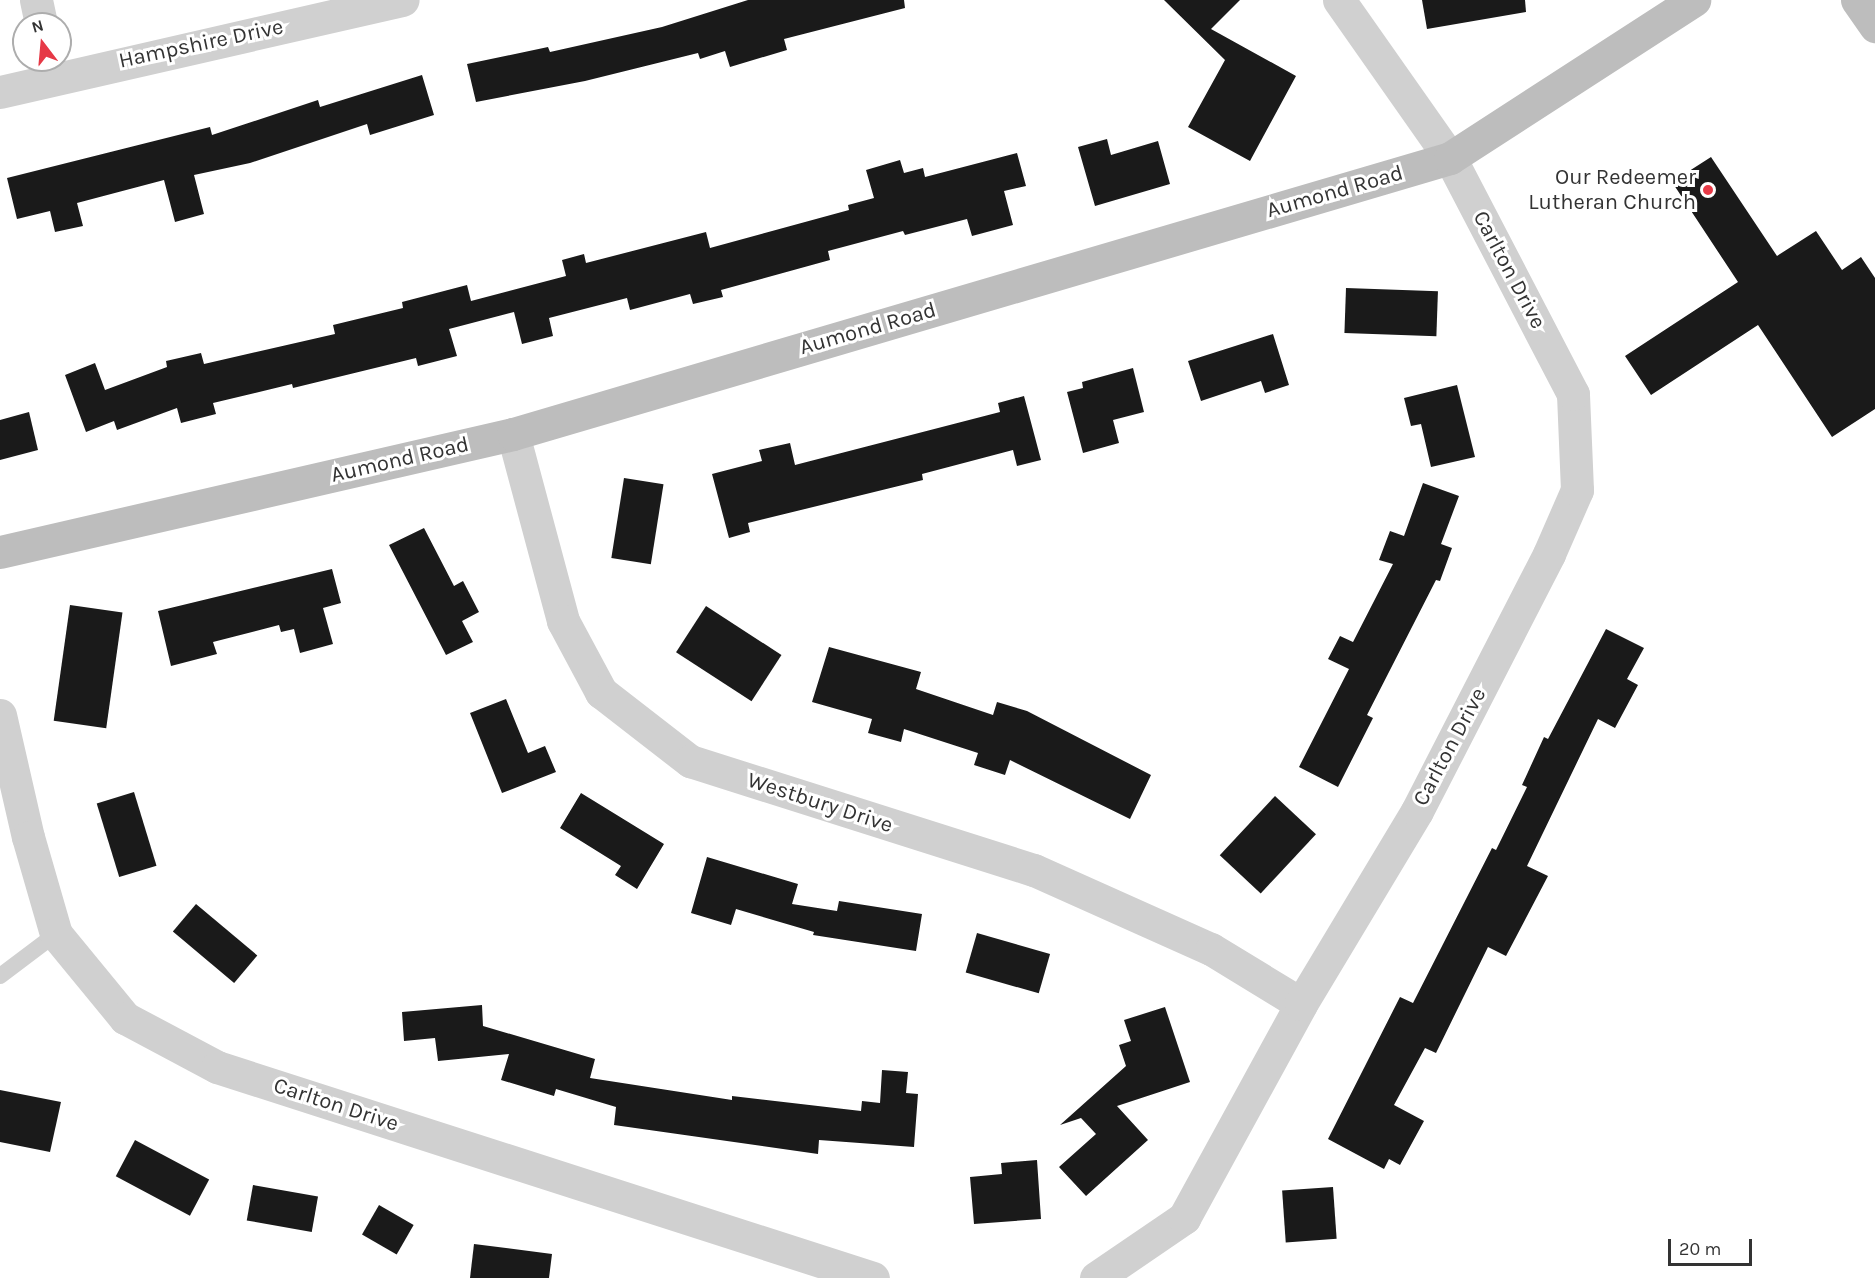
<!DOCTYPE html>
<html>
<head>
<meta charset="utf-8">
<style>
	body { margin:0 }
	#map { position:relative; width:1875px; height:1278px; overflow:hidden; background:#fff; font-family:Karla,sans-serif }
	div>[style] { position:absolute }
	.building>* { inset:0; background:#1a1a1a; transform-origin:0 0 }
	.lane>* { height:16px; margin:-8px; padding:0 8px; transform-origin:8px; border-radius:8px; background:#d0d0d0 }
	.street>* { height:33px; margin:-16.5px; padding:0 16.5px; transform-origin:16.5px; border-radius:16.5px; background:#d0d0d0 }
	.secondary>* { height:33px; margin:-16.5px; padding:0 16.5px; transform-origin:16.5px; border-radius:16.5px; background:#bdbdbd }
	.dots>* { width:16px; height:16px; translate:-50% -50%; box-sizing:border-box; border:3px solid #fff; border-radius:50% }
	span { translate:-50% -50%; white-space:nowrap; text-align:center; line-height:1.15; -webkit-text-stroke:6px #fff; paint-order:stroke }
	.street-label { font-size:22px; color:#333 }
	.poi-label { font-size:22px; color:#333 }
	.right { translate:-100% -50%; text-align:right }
	.north { position:absolute; left:12px; top:12px; width:60px; height:60px; box-sizing:border-box; background:#fff; border:2px solid #adadad; border-radius:50%; rotate:344deg; font-size:16px; font-weight:700; line-height:24px; text-align:center; color:#333 }
	.north::after { content:''; display:block; margin:auto; width:21px; height:27px; background:#e63946; clip-path:polygon(50% 0,100% 100%,50% 72%,0 100%) }
	.scale { position:absolute; left:1668px; top:1239px; width:84px; height:27px; box-sizing:border-box; border:3px solid #333; border-top:0; padding-left:8px; font-size:18px; line-height:21px; white-space:nowrap; color:#333; -webkit-text-stroke:4px #fff; paint-order:stroke }
</style>
</head>
<body>
<div id="map">
	<div class="building">
		<i style="clip-path:polygon(748px 0,904px 0,905px 8px,784px 39px,787px 50px,730px 67px,725px 51px,700px 59px,698px 53px,585px 81px,476px 102px,467px 64px,548px 47px,550px 52px,662px 27px)"></i>
		<i style="clip-path:polygon(1164px 0,1240px 0,1211px 29px,1296px 76px,1250px 161px,1188px 127px,1225px 60px)"></i>
		<i style="clip-path:polygon(1422px 0,1525px 0,1526px 12px,1427px 29px)"></i>
		<i style="clip-path:polygon(422px 75px,434px 115px,370px 135px,367px 124px,250px 163px,194px 175px,204px 214px,175px 222px,164px 180px,77px 203px,83px 226px,55px 232px,50px 211px,17px 219px,7px 178px,210px 127px,212px 135px,318px 100px,320px 107px)"></i>
		<i style="clip-path:polygon(1107px 139px,1111px 155px,1158px 141px,1170px 184px,1095px 206px,1078px 147px)"></i>
		<i style="clip-path:polygon(1017px 153px,1026px 186px,1004px 191px,1013px 225px,972px 236px,967px 219px,905px 235px,903px 231px,828px 251px,830px 260px,721px 290px,723px 297px,693px 304px,690px 294px,630px 310px,627px 298px,549px 318px,553px 336px,522px 344px,514px 312px,449px 329px,457px 356px,418px 366px,416px 358px,293px 388px,292px 384px,213px 403px,216px 414px,181px 423px,177px 408px,117px 430px,114px 421px,86px 432px,65px 375px,95px 363px,105px 390px,167px 367px,166px 361px,201px 353px,204px 364px,335px 334px,333px 325px,403px 308px,402px 302px,467px 285px,471px 301px,566px 276px,562px 260px,584px 254px,586px 263px,706px 232px,710px 248px,849px 210px,848px 205px,874px 198px,866px 170px,900px 160px,904px 173px,923px 168px,925px 177px)"></i>
		<i style="clip-path:polygon(1711px 157px,1777px 256px,1816px 231px,1842px 270px,1861px 257px,1875px 278px,1875px 409px,1832px 437px,1758px 325px,1651px 395px,1625px 356px,1738px 282px,1672px 182px)"></i>
		<i style="left:1346px;top:288px;width:92px;height:45px;rotate:2deg"></i>
		<i style="clip-path:polygon(1273px 334px,1289px 385px,1265px 393px,1261px 381px,1201px 401px,1188px 361px)"></i>
		<i style="clip-path:polygon(1133px 368px,1144px 412px,1113px 420px,1119px 443px,1083px 453px,1067px 392px,1083px 388px,1082px 382px)"></i>
		<i style="clip-path:polygon(1457px 385px,1475px 457px,1431px 467px,1421px 424px,1411px 426px,1404px 398px)"></i>
		<i style="clip-path:polygon(1024px 396px,1041px 460px,1017px 466px,1013px 450px,922px 474px,923px 480px,748px 523px,750px 532px,729px 538px,712px 474px,762px 461px,759px 450px,790px 443px,795px 465px,1000px 412px,998px 403px)"></i>
		<i style="clip-path:polygon(29px 412px,38px 450px,0 460px,0 420px)"></i>
		<i style="left:624px;top:478px;width:40px;height:81px;rotate:9deg"></i>
		<i style="clip-path:polygon(1423px 483px,1459px 496px,1441px 544px,1452px 548px,1440px 581px,1436px 580px,1367px 715px,1373px 718px,1338px 787px,1299px 767px,1349px 669px,1328px 659px,1340px 636px,1353px 642px,1393px 564px,1379px 560px,1390px 531px,1404px 536px)"></i>
		<i style="clip-path:polygon(424px 528px,454px 586px,463px 581px,479px 612px,462px 621px,473px 642px,446px 655px,389px 545px)"></i>
		<i style="clip-path:polygon(332px 569px,341px 603px,323px 608px,333px 644px,300px 653px,294px 629px,281px 632px,279px 625px,213px 642px,217px 654px,171px 666px,158px 611px)"></i>
		<i style="left:70px;top:605px;width:53px;height:117px;rotate:8deg"></i>
		<i style="left:706px;top:606px;width:90px;height:55px;rotate:33deg"></i>
		<i style="clip-path:polygon(1606px 629px,1644px 648px,1627px 679px,1638px 685px,1615px 728px,1598px 719px,1527px 866px,1548px 876px,1506px 956px,1488px 947px,1436px 1053px,1425px 1048px,1394px 1105px,1424px 1121px,1400px 1165px,1389px 1159px,1384px 1169px,1328px 1139px,1400px 997px,1413px 1003px,1492px 848px,1496px 850px,1527px 787px,1522px 785px,1544px 737px,1548px 739px)"></i>
		<i style="clip-path:polygon(829px 647px,921px 672px,916px 689px,993px 715px,997px 702px,1027px 711px,1151px 775px,1130px 819px,1010px 760px,1005px 775px,974px 765px,978px 753px,904px 729px,901px 742px,868px 733px,872px 719px,812px 702px)"></i>
		<i style="clip-path:polygon(506px 699px,528px 753px,545px 746px,556px 772px,502px 793px,470px 713px)"></i>
		<i style="left:134px;top:792px;width:77px;height:39px;rotate:73deg"></i>
		<i style="clip-path:polygon(581px 793px,664px 844px,637px 889px,615px 875px,621px 866px,560px 828px)"></i>
		<i style="left:1275px;top:796px;width:56px;height:81px;rotate:43deg"></i>
		<i style="clip-path:polygon(707px 857px,798px 884px,792px 904px,837px 911px,839px 901px,922px 914px,916px 951px,813px 935px,814px 932px,736px 909px,731px 925px,691px 913px)"></i>
		<i style="left:196px;top:904px;width:80px;height:36px;rotate:40deg"></i>
		<i style="left:977px;top:933px;width:76px;height:41px;rotate:16deg"></i>
		<i style="clip-path:polygon(482px 1005px,483px 1026px,595px 1059px,590px 1078px,732px 1100px,732px 1096px,861px 1111px,862px 1101px,880px 1103px,882px 1070px,908px 1072px,906px 1093px,918px 1094px,914px 1147px,819px 1140px,818px 1154px,614px 1125px,616px 1107px,556px 1089px,554px 1096px,501px 1080px,509px 1054px,438px 1061px,435px 1038px,404px 1041px,402px 1012px)"></i>
		<i style="clip-path:polygon(1165px 1007px,1190px 1082px,1117px 1106px,1148px 1140px,1086px 1196px,1059px 1167px,1096px 1134px,1081px 1118px,1060px 1125px,1126px 1066px,1119px 1045px,1131px 1041px,1124px 1020px)"></i>
		<i style="clip-path:polygon(0 1090px,61px 1102px,50px 1152px,0 1142px)"></i>
		<i style="left:135px;top:1140px;width:84px;height:41px;rotate:28deg"></i>
		<i style="clip-path:polygon(1037px 1160px,1041px 1219px,974px 1224px,970px 1177px,1002px 1174px,1001px 1163px)"></i>
		<i style="left:253px;top:1185px;width:66px;height:36px;rotate:10deg"></i>
		<i style="left:1333px;top:1187px;width:52px;height:51px;rotate:86deg"></i>
		<i style="left:379px;top:1205px;width:40px;height:34px;rotate:30deg"></i>
		<i style="clip-path:polygon(474px 1244px,552px 1254px,549px 1278px,470px 1278px)"></i>
	</div>
	<div class="lane">
		<i style="left:0;top:976px;width:70px;rotate:-36.9deg"></i>
	</div>
	<div class="street">
		<i style="left:36px;top:0;width:25px;rotate:78deg"></i>
		<i style="left:0;top:92px;width:413px;rotate:-12.9deg"></i>
		<i style="left:513px;top:434px;width:194px;rotate:75deg"></i>
		<i style="left:563px;top:621px;width:81px;rotate:61.8deg"></i>
		<i style="left:601px;top:692px;width:113px;rotate:37.8deg"></i>
		<i style="left:690px;top:761px;width:361px;rotate:17.6deg"></i>
		<i style="left:1034px;top:870px;width:194px;rotate:24.1deg"></i>
		<i style="left:1211px;top:949px;width:105px;rotate:31.4deg"></i>
		<i style="left:0;top:715px;width:125px;rotate:77.1deg"></i>
		<i style="left:28px;top:837px;width:101px;rotate:73.9deg"></i>
		<i style="left:56px;top:934px;width:109px;rotate:50.6deg"></i>
		<i style="left:125px;top:1018px;width:104px;rotate:28deg"></i>
		<i style="left:217px;top:1067px;width:689px;rotate:17.83deg"></i>
		<i style="left:1096px;top:1278px;width:107px;rotate:-34.3deg"></i>
		<i style="left:1184px;top:1218px;width:244px;rotate:-61.3deg"></i>
		<i style="left:1301px;top:1004px;width:225px;rotate:-59deg"></i>
		<i style="left:1417px;top:811px;width:289px;rotate:-62.8deg"></i>
		<i style="left:1549px;top:554px;width:70px;rotate:-66.4deg"></i>
		<i style="left:1577px;top:490px;width:96px;rotate:-92.4deg"></i>
		<i style="left:1573px;top:394px;width:266px;rotate:-117.5deg"></i>
		<i style="left:1450px;top:158px;width:193px;rotate:-125.1deg"></i>
	</div>
	<div class="secondary">
		<i style="left:1857px;top:0;width:32px;rotate:55deg"></i>
		<i style="left:0;top:552px;width:526px;rotate:-12.95deg"></i>
		<i style="left:513px;top:434px;width:977px;rotate:-16.41deg"></i>
		<i style="left:1450px;top:158px;width:291px;rotate:-32.9deg"></i>
	</div>
	<div class="dots">
		<i style="left:1708px;top:190px;background:#e63946"></i>
	</div>
	<div class="street-label">
		<span style="left:201px;top:44px;rotate:-12deg">Hampshire Drive</span>
		<span style="left:1335px;top:192px;rotate:-16deg">Aumond Road</span>
		<span style="left:1509px;top:270px;rotate:62deg">Carlton Drive</span>
		<span style="left:868px;top:329px;rotate:-16deg">Aumond Road</span>
		<span style="left:400px;top:460px;rotate:-13deg">Aumond Road</span>
		<span style="left:1450px;top:747px;rotate:-62deg">Carlton Drive</span>
		<span style="left:820px;top:803px;rotate:18deg">Westbury Drive</span>
		<span style="left:336px;top:1105px;rotate:18deg">Carlton Drive</span>
	</div>
	<div class="poi-label">
		<span class="right" style="left:1696px;top:190px">Our Redeemer<br>Lutheran Church</span>
	</div>
	<div class="north">N</div>
	<div class="scale">20 m</div>
</div>
</body>
</html>
